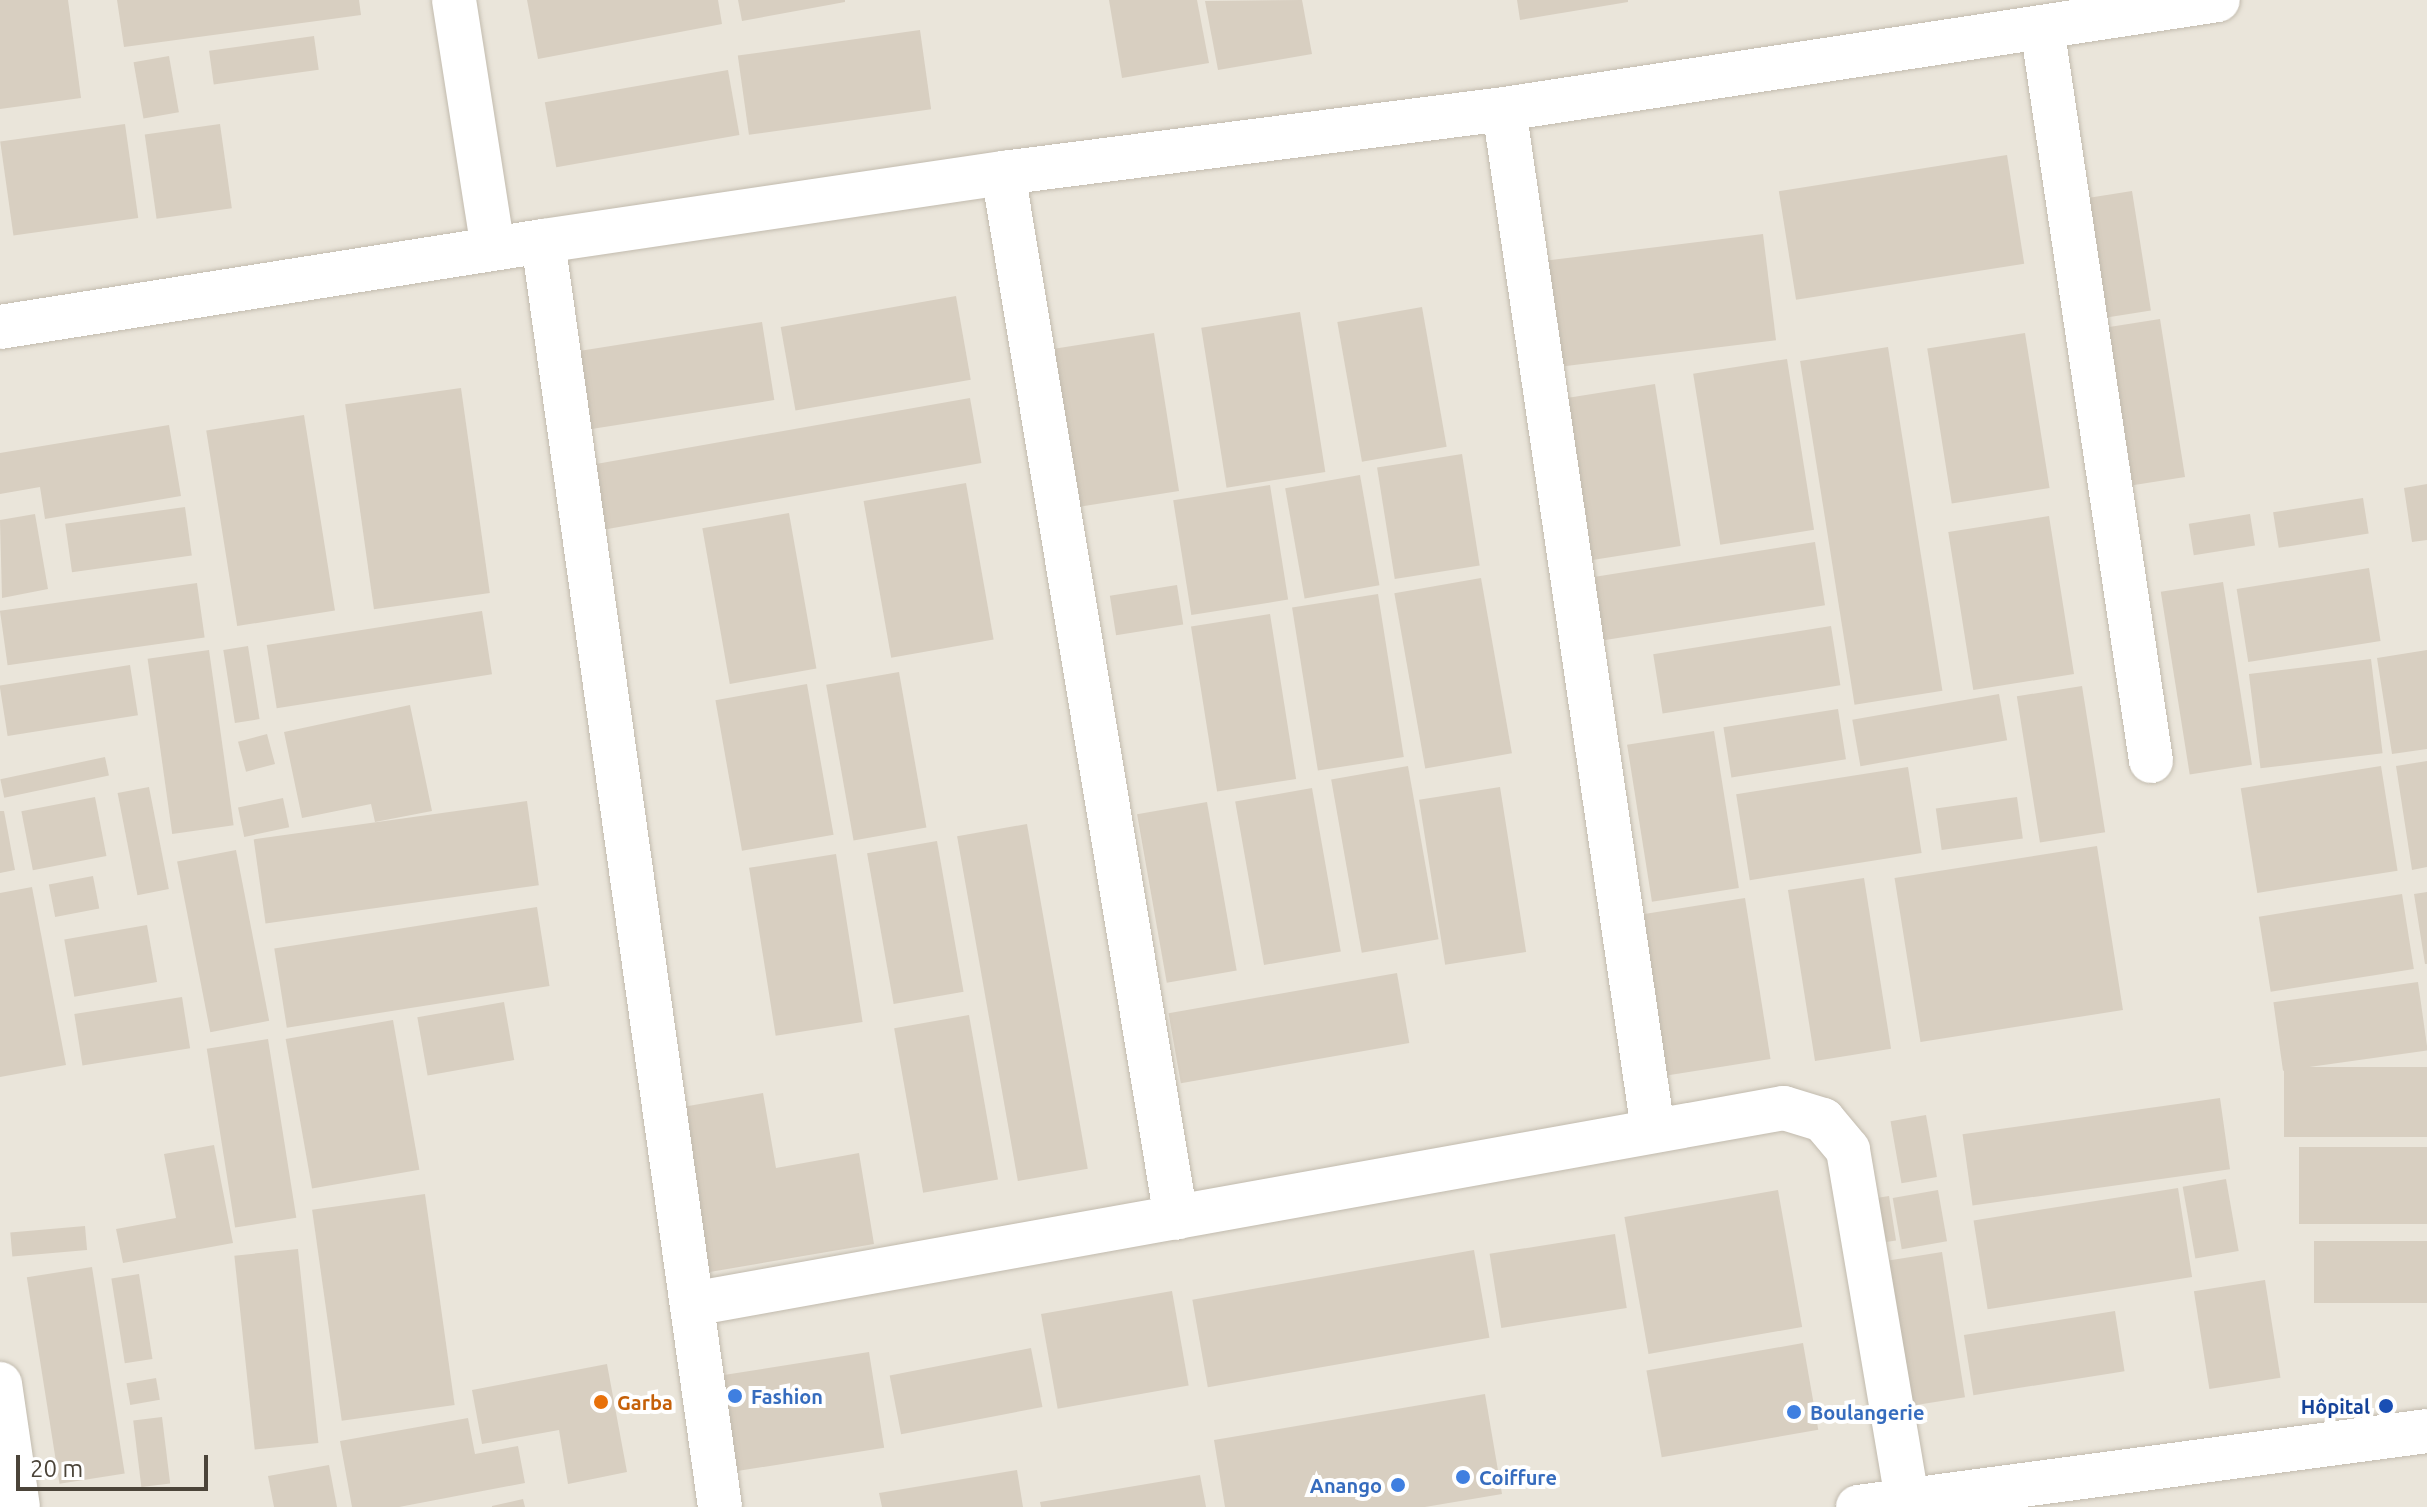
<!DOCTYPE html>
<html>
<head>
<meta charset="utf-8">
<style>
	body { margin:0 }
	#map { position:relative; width:2427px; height:1507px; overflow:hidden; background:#f6f3ec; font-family:Ubuntu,sans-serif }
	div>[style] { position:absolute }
	.residential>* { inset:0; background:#eae5da; transform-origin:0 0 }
	.building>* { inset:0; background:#d8cfc1; transform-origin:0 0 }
	.roads { filter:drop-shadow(0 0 2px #c2bbae) drop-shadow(0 0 2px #c2bbae) }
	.minor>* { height:44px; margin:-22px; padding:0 22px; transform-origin:22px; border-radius:22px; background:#fff }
	.tertiary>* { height:44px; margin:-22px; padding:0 22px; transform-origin:22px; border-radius:22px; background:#fff }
	.dots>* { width:22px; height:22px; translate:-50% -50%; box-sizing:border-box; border:4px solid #fff; border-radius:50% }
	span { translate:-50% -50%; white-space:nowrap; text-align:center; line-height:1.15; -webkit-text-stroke:8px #fff; paint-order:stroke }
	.shop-label { font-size:20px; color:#366cbe; font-weight:700 }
	.left { translate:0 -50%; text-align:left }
	.right { translate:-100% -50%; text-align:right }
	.food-label { font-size:20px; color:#c56008; font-weight:700 }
	.transit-label { font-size:20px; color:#164399; font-weight:700 }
	.scale { position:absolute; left:16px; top:1455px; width:192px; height:36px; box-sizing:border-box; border:4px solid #4b4439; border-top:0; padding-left:10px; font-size:24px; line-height:28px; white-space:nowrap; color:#4b4439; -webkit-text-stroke:6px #fff; paint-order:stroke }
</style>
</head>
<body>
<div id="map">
	<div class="residential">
		<i style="left:0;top:0;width:2427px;height:1507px"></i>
	</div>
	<div class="building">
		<i style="clip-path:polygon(0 0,68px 0,81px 98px,0 109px)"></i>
		<i style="clip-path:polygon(117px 0,359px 0,361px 15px,124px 47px)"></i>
		<i style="clip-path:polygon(527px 0,718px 0,722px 24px,538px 59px)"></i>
		<i style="clip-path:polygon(738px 0,845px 0,845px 2px,742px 21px)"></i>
		<i style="clip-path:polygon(1109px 0,1197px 0,1209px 63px,1122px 78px)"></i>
		<i style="clip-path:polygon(1302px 0,1312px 54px,1218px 70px,1205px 1px)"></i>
		<i style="clip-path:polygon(1517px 0,1628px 0,1628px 2px,1520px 20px)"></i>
		<i style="left:920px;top:30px;width:80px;height:184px;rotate:82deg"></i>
		<i style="left:314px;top:36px;width:34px;height:106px;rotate:82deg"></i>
		<i style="left:169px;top:56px;width:57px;height:36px;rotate:80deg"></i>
		<i style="left:728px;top:70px;width:66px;height:186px;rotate:80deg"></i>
		<i style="left:125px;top:124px;width:95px;height:126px;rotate:82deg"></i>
		<i style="left:220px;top:124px;width:85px;height:76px;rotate:82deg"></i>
		<i style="left:2007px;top:155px;width:110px;height:231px;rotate:81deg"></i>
		<i style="left:2132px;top:191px;width:121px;height:48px;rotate:81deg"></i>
		<i style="left:1763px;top:234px;width:107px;height:226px;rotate:83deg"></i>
		<i style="left:956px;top:296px;width:85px;height:178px;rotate:80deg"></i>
		<i style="left:1422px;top:307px;width:142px;height:86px;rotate:80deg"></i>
		<i style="left:1300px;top:312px;width:162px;height:100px;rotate:81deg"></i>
		<i style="left:2160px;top:319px;width:160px;height:53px;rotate:81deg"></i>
		<i style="left:762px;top:322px;width:79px;height:201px;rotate:81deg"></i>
		<i style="left:1154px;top:333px;width:160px;height:112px;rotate:81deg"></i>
		<i style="left:2025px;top:333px;width:157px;height:99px;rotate:81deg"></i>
		<i style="left:1888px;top:347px;width:348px;height:89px;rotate:81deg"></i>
		<i style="left:1787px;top:359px;width:173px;height:95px;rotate:81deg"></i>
		<i style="left:1655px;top:384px;width:164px;height:94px;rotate:81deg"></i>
		<i style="left:461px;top:388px;width:207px;height:117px;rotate:82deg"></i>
		<i style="left:970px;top:398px;width:66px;height:394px;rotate:80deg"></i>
		<i style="left:304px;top:415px;width:198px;height:99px;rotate:81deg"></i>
		<i style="clip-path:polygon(169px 425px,181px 496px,45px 519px,40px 487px,0 494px,0 453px)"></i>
		<i style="left:1462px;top:454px;width:113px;height:86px;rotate:81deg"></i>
		<i style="left:1360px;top:475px;width:112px;height:76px;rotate:80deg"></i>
		<i style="left:966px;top:483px;width:159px;height:104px;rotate:80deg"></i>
		<i style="clip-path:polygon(2427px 484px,2427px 540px,2412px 542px,2404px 488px)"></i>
		<i style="left:1270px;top:485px;width:116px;height:98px;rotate:81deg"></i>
		<i style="left:2363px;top:498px;width:36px;height:91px;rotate:81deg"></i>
		<i style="left:185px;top:507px;width:49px;height:121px;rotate:82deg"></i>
		<i style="left:789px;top:513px;width:158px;height:88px;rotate:80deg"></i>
		<i style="clip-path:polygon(35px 514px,48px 589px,2px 598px,0 520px)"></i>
		<i style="left:2250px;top:514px;width:32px;height:62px;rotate:81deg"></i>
		<i style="left:2049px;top:516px;width:160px;height:102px;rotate:81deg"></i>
		<i style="left:1815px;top:542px;width:64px;height:232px;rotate:81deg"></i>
		<i style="left:2369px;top:568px;width:74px;height:134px;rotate:81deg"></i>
		<i style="left:1481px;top:578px;width:178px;height:88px;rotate:80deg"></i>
		<i style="left:2223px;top:582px;width:185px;height:63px;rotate:81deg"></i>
		<i style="left:197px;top:583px;width:55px;height:199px;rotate:82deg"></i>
		<i style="left:1177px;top:585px;width:40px;height:68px;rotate:81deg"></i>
		<i style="left:1378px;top:594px;width:165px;height:87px;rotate:81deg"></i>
		<i style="left:482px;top:611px;width:64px;height:218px;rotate:81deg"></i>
		<i style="left:1270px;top:614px;width:167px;height:80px;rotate:81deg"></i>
		<i style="left:1831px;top:626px;width:60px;height:180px;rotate:81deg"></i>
		<i style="left:248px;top:646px;width:74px;height:25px;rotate:81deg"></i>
		<i style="left:209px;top:650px;width:177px;height:62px;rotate:82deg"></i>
		<i style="clip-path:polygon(2427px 650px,2427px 749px,2392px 754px,2377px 658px)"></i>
		<i style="left:2371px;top:659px;width:95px;height:123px;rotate:83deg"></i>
		<i style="left:130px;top:665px;width:51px;height:132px;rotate:81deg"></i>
		<i style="left:899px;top:672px;width:158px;height:74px;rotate:80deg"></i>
		<i style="left:807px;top:684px;width:153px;height:93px;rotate:80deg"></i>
		<i style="left:2082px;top:686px;width:148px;height:66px;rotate:81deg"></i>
		<i style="left:1999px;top:694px;width:47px;height:149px;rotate:80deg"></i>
		<i style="clip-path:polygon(410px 705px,432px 811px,375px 822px,371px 804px,302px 818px,284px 732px)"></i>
		<i style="left:1838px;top:709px;width:51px;height:116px;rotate:81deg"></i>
		<i style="left:1714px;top:731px;width:159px;height:88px;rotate:81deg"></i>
		<i style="left:267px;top:734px;width:31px;height:30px;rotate:75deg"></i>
		<i style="left:105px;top:757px;width:19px;height:107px;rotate:78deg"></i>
		<i style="clip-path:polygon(2427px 761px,2427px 867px,2412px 870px,2396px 766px)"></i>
		<i style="left:1408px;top:766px;width:176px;height:78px;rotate:80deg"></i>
		<i style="left:2381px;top:766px;width:106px;height:142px;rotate:81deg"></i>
		<i style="left:1908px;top:767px;width:87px;height:174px;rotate:81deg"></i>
		<i style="left:149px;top:787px;width:104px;height:32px;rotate:79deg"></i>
		<i style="left:1500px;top:787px;width:167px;height:82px;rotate:81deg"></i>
		<i style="left:1312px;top:788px;width:166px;height:78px;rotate:80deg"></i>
		<i style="left:95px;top:797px;width:60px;height:75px;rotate:79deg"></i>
		<i style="left:2017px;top:797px;width:42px;height:82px;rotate:82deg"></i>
		<i style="left:283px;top:798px;width:30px;height:46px;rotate:78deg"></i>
		<i style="left:527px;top:801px;width:85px;height:276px;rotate:82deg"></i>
		<i style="left:1207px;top:802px;width:171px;height:71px;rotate:80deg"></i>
		<i style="clip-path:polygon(0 811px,4px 811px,15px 870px,0 873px)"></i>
		<i style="left:1027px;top:824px;width:350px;height:71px;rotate:80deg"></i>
		<i style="left:937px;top:841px;width:153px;height:71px;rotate:80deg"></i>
		<i style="left:2097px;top:846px;width:166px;height:205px;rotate:81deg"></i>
		<i style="left:236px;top:850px;width:174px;height:60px;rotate:79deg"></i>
		<i style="left:836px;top:854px;width:170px;height:88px;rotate:81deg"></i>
		<i style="left:93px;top:876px;width:33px;height:45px;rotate:79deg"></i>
		<i style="left:1864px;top:878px;width:173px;height:77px;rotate:81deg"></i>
		<i style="clip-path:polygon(32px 887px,66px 1065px,0 1077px,0 893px)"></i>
		<i style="clip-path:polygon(2427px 892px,2427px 964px,2425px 964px,2414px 894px)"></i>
		<i style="left:2402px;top:894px;width:76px;height:145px;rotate:81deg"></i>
		<i style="left:1745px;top:898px;width:163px;height:113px;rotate:81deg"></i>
		<i style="left:537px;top:907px;width:80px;height:266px;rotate:81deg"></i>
		<i style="left:147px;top:925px;width:58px;height:84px;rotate:80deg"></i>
		<i style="left:1397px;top:973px;width:71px;height:232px;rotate:80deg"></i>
		<i style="left:2418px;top:982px;width:69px;height:146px;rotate:82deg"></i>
		<i style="left:182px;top:997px;width:52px;height:109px;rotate:81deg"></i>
		<i style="left:504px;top:1002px;width:59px;height:88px;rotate:80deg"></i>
		<i style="left:969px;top:1015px;width:167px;height:76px;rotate:80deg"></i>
		<i style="left:393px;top:1020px;width:152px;height:109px;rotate:80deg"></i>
		<i style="left:268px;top:1039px;width:181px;height:62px;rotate:81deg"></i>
		<i style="left:2427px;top:1067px;width:70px;height:143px;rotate:90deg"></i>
		<i style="clip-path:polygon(763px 1093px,776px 1168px,859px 1153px,874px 1244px,698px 1274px,671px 1109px)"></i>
		<i style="left:2220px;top:1098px;width:72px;height:260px;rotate:82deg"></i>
		<i style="left:1926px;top:1115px;width:63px;height:36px;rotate:80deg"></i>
		<i style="clip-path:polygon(214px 1145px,233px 1243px,123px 1263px,116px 1229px,176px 1218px,164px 1154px)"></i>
		<i style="left:2427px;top:1147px;width:77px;height:128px;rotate:90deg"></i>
		<i style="left:2226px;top:1179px;width:73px;height:44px;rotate:80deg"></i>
		<i style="left:2178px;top:1188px;width:90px;height:207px;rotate:81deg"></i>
		<i style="left:1778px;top:1190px;width:139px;height:156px;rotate:80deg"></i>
		<i style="left:1938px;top:1190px;width:52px;height:46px;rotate:80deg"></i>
		<i style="left:425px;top:1194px;width:213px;height:114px;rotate:82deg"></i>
		<i style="left:1889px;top:1196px;width:45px;height:25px;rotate:81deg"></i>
		<i style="left:85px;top:1226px;width:24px;height:75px;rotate:85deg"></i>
		<i style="left:1615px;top:1234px;width:75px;height:127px;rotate:81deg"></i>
		<i style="left:2427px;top:1241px;width:62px;height:113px;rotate:90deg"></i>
		<i style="left:298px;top:1249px;width:195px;height:64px;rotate:84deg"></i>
		<i style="left:1474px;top:1250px;width:89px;height:286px;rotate:80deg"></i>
		<i style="left:1942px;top:1252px;width:147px;height:62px;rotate:81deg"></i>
		<i style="left:92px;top:1267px;width:209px;height:66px;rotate:81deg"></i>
		<i style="left:139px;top:1274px;width:86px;height:28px;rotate:81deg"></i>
		<i style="left:2265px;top:1280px;width:99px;height:72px;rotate:81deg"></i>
		<i style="left:1172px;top:1291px;width:96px;height:133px;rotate:80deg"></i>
		<i style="left:2115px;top:1311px;width:61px;height:153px;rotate:81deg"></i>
		<i style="left:1803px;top:1343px;width:88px;height:159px;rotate:80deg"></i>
		<i style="left:1031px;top:1348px;width:60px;height:144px;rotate:79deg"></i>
		<i style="left:869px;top:1352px;width:97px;height:155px;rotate:81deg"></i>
		<i style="clip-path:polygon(607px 1364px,627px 1472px,568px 1484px,559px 1430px,482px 1444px,472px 1390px)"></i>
		<i style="left:156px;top:1378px;width:22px;height:30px;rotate:80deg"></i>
		<i style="clip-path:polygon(1485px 1394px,1502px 1494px,1425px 1507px,1225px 1507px,1214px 1440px)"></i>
		<i style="left:162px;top:1417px;width:67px;height:29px;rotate:83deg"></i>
		<i style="clip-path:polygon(468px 1418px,475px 1454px,518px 1446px,525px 1483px,399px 1507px,352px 1507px,340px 1441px)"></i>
		<i style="clip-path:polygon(329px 1465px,337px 1507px,274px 1507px,268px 1476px)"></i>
		<i style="clip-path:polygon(1017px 1470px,1023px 1507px,882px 1507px,879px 1493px)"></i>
		<i style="clip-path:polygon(1200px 1475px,1206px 1507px,1041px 1507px,1040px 1502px)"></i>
		<i style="clip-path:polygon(523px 1499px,525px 1507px,492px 1507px,492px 1506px)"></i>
	</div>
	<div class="roads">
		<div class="minor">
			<i style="left:454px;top:0;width:251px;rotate:81.1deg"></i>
			<i style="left:2042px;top:27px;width:742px;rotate:81.55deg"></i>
			<i style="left:1504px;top:109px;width:1032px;rotate:81.7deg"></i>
			<i style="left:1003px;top:173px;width:1059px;rotate:80.6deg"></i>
			<i style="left:543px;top:241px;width:1278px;rotate:82.04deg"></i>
			<i style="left:0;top:327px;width:550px;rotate:-9deg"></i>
			<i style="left:543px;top:241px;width:465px;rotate:-8.4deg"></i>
			<i style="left:1003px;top:173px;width:505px;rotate:-7.28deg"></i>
			<i style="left:1504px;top:109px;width:722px;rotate:-8.68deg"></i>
			<i style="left:692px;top:1304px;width:1109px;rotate:-10.18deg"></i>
			<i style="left:1784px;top:1108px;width:41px;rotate:17.1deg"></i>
			<i style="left:1823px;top:1120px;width:39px;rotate:50deg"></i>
			<i style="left:1848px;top:1150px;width:355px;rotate:80.4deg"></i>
			<i style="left:0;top:1384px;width:124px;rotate:81.7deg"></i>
		</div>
		<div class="tertiary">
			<i style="left:1858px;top:1507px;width:574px;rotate:-7.61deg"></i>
		</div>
	</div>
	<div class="dots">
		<i style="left:735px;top:1396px;background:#3f7fe0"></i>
		<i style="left:601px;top:1402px;background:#e8710a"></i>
		<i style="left:2386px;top:1406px;background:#1a4fb4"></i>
		<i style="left:1794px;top:1412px;background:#3f7fe0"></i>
		<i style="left:1463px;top:1477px;background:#3f7fe0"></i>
		<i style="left:1398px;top:1485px;background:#3f7fe0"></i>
	</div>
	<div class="shop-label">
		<span class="left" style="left:751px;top:1396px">Fashion</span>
		<span class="left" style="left:1810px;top:1412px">Boulangerie</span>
		<span class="left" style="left:1479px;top:1477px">Coiffure</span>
		<span class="right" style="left:1382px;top:1485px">Anango</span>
	</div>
	<div class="food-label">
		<span class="left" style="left:617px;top:1402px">Garba</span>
	</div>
	<div class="transit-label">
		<span class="right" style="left:2370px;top:1406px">Hôpital</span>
	</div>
	<div class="scale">20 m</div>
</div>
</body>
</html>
